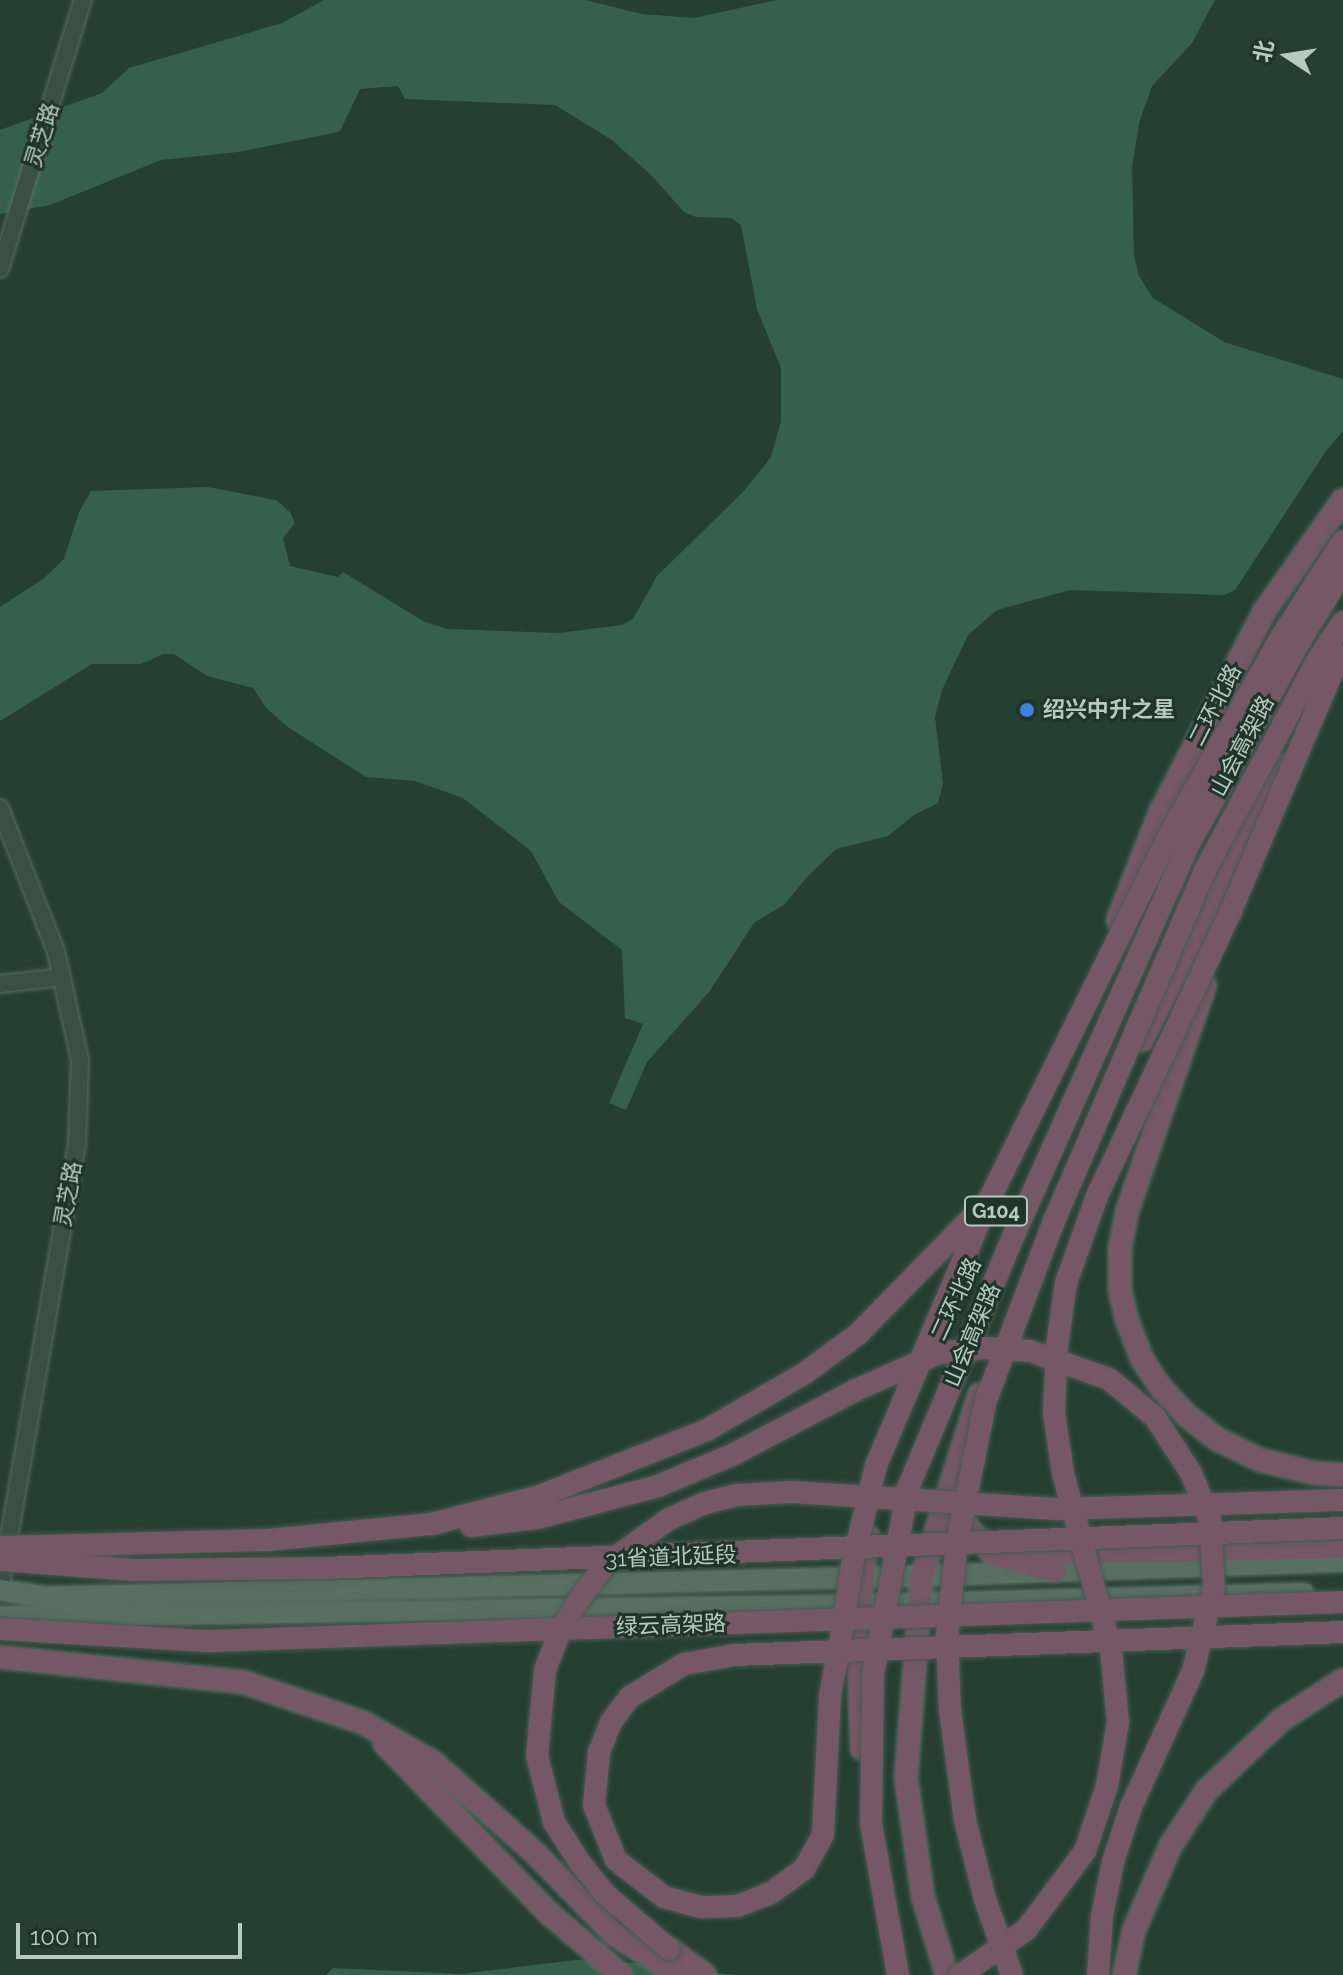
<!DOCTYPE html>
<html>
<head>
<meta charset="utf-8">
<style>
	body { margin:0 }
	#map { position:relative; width:1343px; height:1975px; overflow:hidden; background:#263f33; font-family:Raleway,"Noto Sans SC",sans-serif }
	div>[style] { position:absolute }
	.water>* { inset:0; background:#35614c }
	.roads { filter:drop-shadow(0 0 2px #586d63) drop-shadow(0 0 2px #586d63) }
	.minor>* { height:16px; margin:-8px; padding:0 8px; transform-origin:8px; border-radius:8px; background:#3a4f45 }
	.major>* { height:20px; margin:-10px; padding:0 10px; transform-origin:10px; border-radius:10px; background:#586f64 }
	.highway>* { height:22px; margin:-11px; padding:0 11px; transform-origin:11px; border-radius:11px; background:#755765 }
	.bridges { filter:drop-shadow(0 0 2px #455a50) drop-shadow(0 0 2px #455a50) }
	.highway-bridge>* { height:22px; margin:-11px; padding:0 11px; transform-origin:11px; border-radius:11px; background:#755765 }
	.dots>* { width:22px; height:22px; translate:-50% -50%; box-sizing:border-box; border:4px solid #1f352a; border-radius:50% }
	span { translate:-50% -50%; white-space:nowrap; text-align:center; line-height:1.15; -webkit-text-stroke:6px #1f352a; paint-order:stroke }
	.shield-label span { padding:2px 6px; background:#1f352a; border:2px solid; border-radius:6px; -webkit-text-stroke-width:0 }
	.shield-label { font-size:20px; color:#b6cac1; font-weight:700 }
	.street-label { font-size:22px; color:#b6cac1 }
	.poi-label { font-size:22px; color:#b6cac1; font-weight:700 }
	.left { translate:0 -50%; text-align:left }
	.north { position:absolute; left:1247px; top:16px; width:80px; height:80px; -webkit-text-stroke:6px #1f352a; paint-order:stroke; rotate:282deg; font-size:22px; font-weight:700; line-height:32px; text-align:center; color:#b6cac1 }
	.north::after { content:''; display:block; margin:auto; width:28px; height:36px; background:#b6cac1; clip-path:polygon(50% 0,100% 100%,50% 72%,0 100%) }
	.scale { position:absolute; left:16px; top:1923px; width:226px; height:36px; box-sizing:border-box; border:4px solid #b6cac1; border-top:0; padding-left:10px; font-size:24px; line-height:28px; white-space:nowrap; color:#b6cac1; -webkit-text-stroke:6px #1f352a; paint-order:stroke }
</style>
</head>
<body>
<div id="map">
	<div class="water">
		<i style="clip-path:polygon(324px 0,586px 0,642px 14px,694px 18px,777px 0,1215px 0,1192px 43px,1152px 86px,1139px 123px,1132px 167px,1134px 256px,1139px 276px,1153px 298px,1224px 342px,1343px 379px,1343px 431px,1326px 451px,1235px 590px,1224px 595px,1070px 590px,997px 610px,968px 635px,942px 690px,935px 717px,943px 783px,938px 803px,914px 815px,888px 836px,836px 849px,806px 878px,785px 904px,754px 923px,709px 992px,647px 1062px,626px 1110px,609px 1103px,643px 1024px,625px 1018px,622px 950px,559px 902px,531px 851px,463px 798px,415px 781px,366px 777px,288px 727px,267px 709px,253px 688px,207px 676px,174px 654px,163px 654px,141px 664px,92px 664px,0 721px,0 607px,43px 579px,64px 559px,79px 512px,91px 491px,208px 487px,276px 500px,290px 512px,295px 523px,283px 538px,290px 566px,338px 577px,343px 572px,423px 621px,447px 629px,559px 633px,622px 625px,633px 619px,657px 576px,743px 492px,771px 457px,781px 421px,781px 368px,757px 309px,741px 225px,731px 218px,696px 217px,684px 212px,651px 175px,612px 140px,555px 105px,405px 99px,398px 86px,360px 89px,340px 131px,334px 133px,238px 152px,161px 160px,50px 205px,0 214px,0 130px,102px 93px,129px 68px,282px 23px)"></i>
		<i style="clip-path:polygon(575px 1960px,637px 1963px,735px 1975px,326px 1975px,333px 1968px,461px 1974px)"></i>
	</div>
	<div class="roads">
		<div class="minor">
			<i style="left:0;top:269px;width:282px;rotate:-72.9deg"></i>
			<i style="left:0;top:808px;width:155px;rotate:68.7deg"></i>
			<i style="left:56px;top:952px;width:111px;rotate:77.5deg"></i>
			<i style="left:80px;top:1060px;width:84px;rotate:92deg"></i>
			<i style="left:77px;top:1144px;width:451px;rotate:99.8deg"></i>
			<i style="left:0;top:984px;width:62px;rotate:-6.4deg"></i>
		</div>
		<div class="major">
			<i style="left:0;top:1590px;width:47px;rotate:8.7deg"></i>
			<i style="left:46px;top:1597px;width:876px;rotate:-1.37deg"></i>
			<i style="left:922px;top:1576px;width:421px;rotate:-2deg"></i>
			<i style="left:0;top:1617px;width:860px;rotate:-0.8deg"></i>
			<i style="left:860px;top:1605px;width:444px;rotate:-1.5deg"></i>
		</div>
		<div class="highway">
			<i style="left:1118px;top:920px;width:115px;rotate:-68.6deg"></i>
			<i style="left:1160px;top:813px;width:226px;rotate:-62.6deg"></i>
			<i style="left:1264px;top:612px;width:137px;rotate:-54.8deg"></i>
			<i style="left:1205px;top:985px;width:240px;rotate:109deg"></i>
			<i style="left:1127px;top:1212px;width:38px;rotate:101deg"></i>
			<i style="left:1120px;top:1249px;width:41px;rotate:90deg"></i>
			<i style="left:1120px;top:1290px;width:31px;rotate:77deg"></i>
			<i style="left:1127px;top:1320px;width:42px;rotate:69deg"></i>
			<i style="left:1142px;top:1359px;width:33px;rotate:57deg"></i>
			<i style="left:1160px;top:1387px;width:38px;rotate:47deg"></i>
			<i style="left:1186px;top:1415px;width:39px;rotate:38deg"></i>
			<i style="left:1217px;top:1439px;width:48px;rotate:26deg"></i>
			<i style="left:1260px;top:1460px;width:56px;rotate:13.5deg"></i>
			<i style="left:1314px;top:1473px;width:29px;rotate:4deg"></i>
			<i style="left:1142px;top:1040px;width:309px;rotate:-62.7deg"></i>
			<i style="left:958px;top:1504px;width:26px;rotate:67deg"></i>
			<i style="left:968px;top:1528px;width:36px;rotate:46deg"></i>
			<i style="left:993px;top:1554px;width:64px;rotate:15.3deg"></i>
			<i style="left:993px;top:1554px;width:350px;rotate:-1.1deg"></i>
			<i style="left:0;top:1657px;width:244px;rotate:5.9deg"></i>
			<i style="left:243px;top:1682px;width:128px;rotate:18.7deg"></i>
			<i style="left:364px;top:1723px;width:81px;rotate:29.7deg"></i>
			<i style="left:434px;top:1763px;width:137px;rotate:41.7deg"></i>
			<i style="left:536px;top:1854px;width:112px;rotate:45.7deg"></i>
			<i style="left:614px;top:1934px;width:76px;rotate:32.6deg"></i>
			<i style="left:385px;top:1744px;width:238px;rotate:45.9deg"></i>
			<i style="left:551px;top:1915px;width:92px;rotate:40.6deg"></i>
			<i style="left:862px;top:1749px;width:111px;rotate:-92.1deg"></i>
			<i style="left:858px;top:1638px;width:62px;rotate:-86.3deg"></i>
			<i style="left:862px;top:1576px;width:40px;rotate:-81.5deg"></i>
			<i style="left:669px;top:1949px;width:44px;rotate:35.8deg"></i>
			<i style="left:947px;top:1975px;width:82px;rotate:-107.1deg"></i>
			<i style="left:923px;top:1897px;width:120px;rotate:-98.1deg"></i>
			<i style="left:906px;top:1778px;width:203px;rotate:-85.5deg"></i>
			<i style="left:922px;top:1576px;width:190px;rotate:-72.5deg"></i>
			<i style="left:1124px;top:1975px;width:46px;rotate:-77.5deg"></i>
			<i style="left:1134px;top:1930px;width:93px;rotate:-66.5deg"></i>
			<i style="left:1171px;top:1845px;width:66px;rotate:-56.8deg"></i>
			<i style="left:1207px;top:1790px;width:102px;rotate:-43.4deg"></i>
			<i style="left:1281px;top:1720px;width:74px;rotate:-32.8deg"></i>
		</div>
	</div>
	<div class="bridges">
		<div class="highway-bridge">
			<i style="left:984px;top:1211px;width:276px;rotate:113deg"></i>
			<i style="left:876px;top:1465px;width:104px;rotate:103.4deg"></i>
			<i style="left:852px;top:1566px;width:66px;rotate:98.7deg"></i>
			<i style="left:842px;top:1631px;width:66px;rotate:100.5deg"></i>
			<i style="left:830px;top:1696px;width:139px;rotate:92.9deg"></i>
			<i style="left:823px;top:1835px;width:39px;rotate:119deg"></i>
			<i style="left:804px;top:1869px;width:41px;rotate:144deg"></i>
			<i style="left:771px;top:1893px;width:36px;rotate:159deg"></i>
			<i style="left:737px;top:1906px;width:36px;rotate:178deg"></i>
			<i style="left:701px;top:1907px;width:38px;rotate:-165deg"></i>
			<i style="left:664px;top:1897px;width:61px;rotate:-142.4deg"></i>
			<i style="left:616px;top:1860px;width:59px;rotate:-111.8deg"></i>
			<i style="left:594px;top:1805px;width:53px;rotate:-84.6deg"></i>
			<i style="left:599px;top:1752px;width:32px;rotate:-68deg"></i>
			<i style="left:611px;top:1722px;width:31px;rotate:-53deg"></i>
			<i style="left:630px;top:1697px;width:63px;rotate:-31.4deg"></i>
			<i style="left:684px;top:1664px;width:51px;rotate:-10.2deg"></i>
			<i style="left:734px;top:1655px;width:609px;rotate:-2.16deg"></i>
			<i style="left:471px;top:1526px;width:66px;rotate:-6.9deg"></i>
			<i style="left:537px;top:1518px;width:125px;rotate:-14.8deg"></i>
			<i style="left:658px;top:1486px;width:80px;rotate:-22.7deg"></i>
			<i style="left:732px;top:1455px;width:140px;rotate:-27.7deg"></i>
			<i style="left:856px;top:1390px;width:91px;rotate:-24deg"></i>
			<i style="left:939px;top:1353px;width:46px;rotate:-6.2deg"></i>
			<i style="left:985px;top:1348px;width:45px;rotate:3.8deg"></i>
			<i style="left:1030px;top:1351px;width:84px;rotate:19.5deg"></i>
			<i style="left:1109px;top:1379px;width:60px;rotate:39.6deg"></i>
			<i style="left:1155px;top:1417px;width:67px;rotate:57.3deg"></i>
			<i style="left:1191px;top:1473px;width:51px;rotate:68deg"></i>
			<i style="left:1210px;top:1520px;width:67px;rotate:86.6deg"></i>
			<i style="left:1214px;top:1587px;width:87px;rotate:104deg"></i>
			<i style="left:1193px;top:1671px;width:149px;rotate:114.5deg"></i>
			<i style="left:1131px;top:1807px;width:58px;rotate:108.1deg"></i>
			<i style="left:1113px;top:1862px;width:55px;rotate:101.5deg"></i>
			<i style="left:1102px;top:1916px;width:59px;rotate:93.9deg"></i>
			<i style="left:0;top:1547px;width:268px;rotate:-1.5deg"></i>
			<i style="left:268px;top:1540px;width:165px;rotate:-5.6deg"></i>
			<i style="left:432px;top:1524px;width:112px;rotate:-14.5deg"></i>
			<i style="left:540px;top:1496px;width:180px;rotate:-21.6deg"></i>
			<i style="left:707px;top:1430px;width:113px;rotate:-30.2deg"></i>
			<i style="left:805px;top:1373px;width:66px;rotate:-36.3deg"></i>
			<i style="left:858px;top:1334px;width:187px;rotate:-45.6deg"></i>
			<i style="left:989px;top:1200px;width:413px;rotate:-63.7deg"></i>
			<i style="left:1172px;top:830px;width:222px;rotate:-60.5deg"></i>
			<i style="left:1281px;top:637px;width:114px;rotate:-57.1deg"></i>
			<i style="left:0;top:1560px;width:133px;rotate:4.3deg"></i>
			<i style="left:133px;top:1570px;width:192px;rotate:-0.6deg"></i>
			<i style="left:325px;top:1568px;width:1019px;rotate:-2.25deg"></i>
			<i style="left:0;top:1629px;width:211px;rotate:3.3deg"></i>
			<i style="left:211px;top:1641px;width:1133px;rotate:-1.97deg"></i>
			<i style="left:669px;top:1949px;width:83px;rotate:-139.4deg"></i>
			<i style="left:606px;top:1895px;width:41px;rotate:-129.1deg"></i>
			<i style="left:580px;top:1863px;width:49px;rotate:-122.4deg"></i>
			<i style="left:554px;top:1822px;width:68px;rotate:-104.4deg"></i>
			<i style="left:537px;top:1756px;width:86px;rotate:-84.7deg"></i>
			<i style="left:545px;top:1670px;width:34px;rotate:-69deg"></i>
			<i style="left:557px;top:1638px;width:43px;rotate:-60.4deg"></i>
			<i style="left:578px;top:1601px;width:46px;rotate:-52.9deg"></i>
			<i style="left:606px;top:1564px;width:77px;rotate:-35.5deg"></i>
			<i style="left:669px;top:1519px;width:39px;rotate:-24deg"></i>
			<i style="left:705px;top:1503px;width:34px;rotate:-14deg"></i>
			<i style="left:738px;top:1495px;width:54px;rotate:-3.2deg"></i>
			<i style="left:792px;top:1492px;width:267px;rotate:3.7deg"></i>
			<i style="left:1058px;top:1509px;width:285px;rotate:-1.8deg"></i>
			<i style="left:898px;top:1975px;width:153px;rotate:-100.1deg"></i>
			<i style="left:871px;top:1824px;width:150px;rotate:-89.2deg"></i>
			<i style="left:873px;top:1674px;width:189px;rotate:-79.3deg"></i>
			<i style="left:908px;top:1488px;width:274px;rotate:-67.3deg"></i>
			<i style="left:1014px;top:1235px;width:426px;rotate:-65.9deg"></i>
			<i style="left:1188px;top:846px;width:230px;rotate:-61.4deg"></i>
			<i style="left:1298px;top:644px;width:86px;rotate:-58.3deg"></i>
			<i style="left:960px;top:1975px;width:80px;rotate:-34.3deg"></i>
			<i style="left:1026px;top:1930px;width:99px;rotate:-53.2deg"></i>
			<i style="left:1085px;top:1851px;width:69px;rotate:-71.3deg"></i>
			<i style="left:1107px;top:1786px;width:65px;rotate:-80.2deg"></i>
			<i style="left:1118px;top:1722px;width:73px;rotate:-95.5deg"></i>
			<i style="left:1111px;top:1649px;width:182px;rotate:-105.3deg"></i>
			<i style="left:1063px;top:1473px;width:61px;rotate:-98.5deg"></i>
			<i style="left:1054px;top:1413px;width:67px;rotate:-87.4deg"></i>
			<i style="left:1057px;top:1346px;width:64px;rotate:-81.9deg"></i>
			<i style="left:1066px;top:1283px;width:92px;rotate:-70.4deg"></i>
			<i style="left:1097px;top:1196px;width:313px;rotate:-64.8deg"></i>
			<i style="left:1230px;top:913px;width:261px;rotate:-67deg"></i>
			<i style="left:1332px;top:673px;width:20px;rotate:-57deg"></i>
			<i style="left:1012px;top:1975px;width:81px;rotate:-109.6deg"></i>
			<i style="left:985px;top:1899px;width:81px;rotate:-104.2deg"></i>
			<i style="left:965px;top:1820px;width:110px;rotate:-97.8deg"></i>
			<i style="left:950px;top:1711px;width:76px;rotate:-92.3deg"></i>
			<i style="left:947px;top:1635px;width:94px;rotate:-83.9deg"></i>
			<i style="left:957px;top:1542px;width:145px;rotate:-78.5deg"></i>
			<i style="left:986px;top:1400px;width:191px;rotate:-69.2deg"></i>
			<i style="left:1054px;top:1221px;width:380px;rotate:-66.7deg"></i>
			<i style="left:1204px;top:872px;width:242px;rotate:-61.8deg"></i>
			<i style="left:1318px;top:659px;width:45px;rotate:-56deg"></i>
		</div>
	</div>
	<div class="dots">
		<i style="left:1027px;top:710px;background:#3f7fe0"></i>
	</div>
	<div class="shield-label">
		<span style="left:996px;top:1211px">G104</span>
	</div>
	<div class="street-label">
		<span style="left:42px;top:135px;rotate:-73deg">灵芝路</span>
		<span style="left:1215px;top:705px;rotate:-63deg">二环北路</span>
		<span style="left:1242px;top:746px;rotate:-62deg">山会高架路</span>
		<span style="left:68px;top:1194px;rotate:-80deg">灵芝路</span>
		<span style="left:956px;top:1299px;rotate:-65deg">二环北路</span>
		<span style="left:972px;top:1335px;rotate:-67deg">山会高架路</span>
		<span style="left:671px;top:1557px;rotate:-2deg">31省道北延段</span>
		<span style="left:671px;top:1625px;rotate:-2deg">绿云高架路</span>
	</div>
	<div class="poi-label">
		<span class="left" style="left:1043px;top:710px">绍兴中升之星</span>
	</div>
	<div class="north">北</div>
	<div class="scale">100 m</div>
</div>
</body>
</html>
